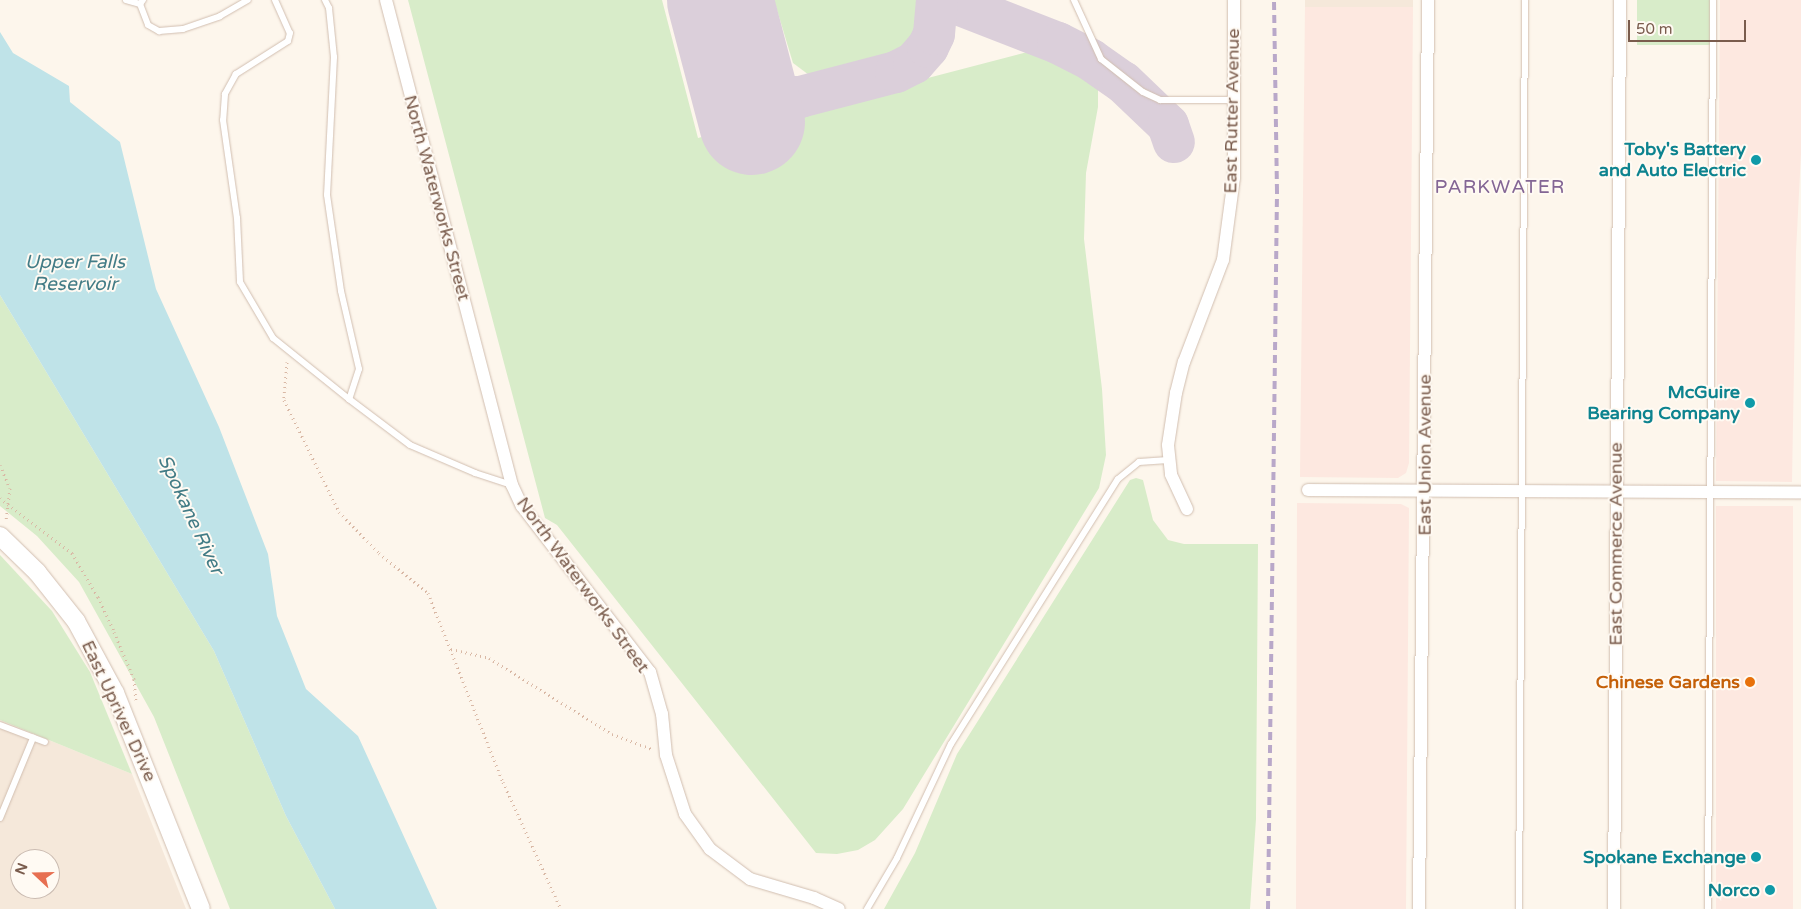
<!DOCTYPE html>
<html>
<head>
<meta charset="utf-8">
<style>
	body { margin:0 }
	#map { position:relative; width:1801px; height:909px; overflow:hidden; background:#fdf6ec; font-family:"Varela Round",sans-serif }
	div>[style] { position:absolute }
	.residential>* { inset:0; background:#f5e8da; transform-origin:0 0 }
	.commercial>* { inset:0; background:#fde8e0; transform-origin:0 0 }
	.green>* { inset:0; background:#d8ecc9; transform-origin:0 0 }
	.water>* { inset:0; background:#bfe3e8 }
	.taxiway>* { height:42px; margin:-21px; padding:0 21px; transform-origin:21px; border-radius:21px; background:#dbcfda }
	.runway>* { height:106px; margin:-53px; padding:0 53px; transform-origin:53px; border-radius:53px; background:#dbcfda }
	.path>* { height:3px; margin-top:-1.5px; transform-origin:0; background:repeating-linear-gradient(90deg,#d9b8a5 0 1px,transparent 0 5px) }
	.roads { filter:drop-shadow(0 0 1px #d1beb0) drop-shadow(0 0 1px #d1beb0) }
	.lane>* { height:6px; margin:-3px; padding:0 3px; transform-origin:3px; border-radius:3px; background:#fff }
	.street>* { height:12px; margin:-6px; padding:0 6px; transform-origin:6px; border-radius:6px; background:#fff }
	.secondary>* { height:18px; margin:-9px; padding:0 9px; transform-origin:9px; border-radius:9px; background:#fff }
	.rail>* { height:4px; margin-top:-2px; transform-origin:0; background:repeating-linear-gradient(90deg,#b9a8c9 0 8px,transparent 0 13px) }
	.dots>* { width:14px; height:14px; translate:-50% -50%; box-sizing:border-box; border:2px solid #fffaf3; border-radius:50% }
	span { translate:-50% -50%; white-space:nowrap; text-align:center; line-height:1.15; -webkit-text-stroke:4px #fffaf3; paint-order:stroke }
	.street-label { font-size:18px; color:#7a5c4d }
	.culture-label { font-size:18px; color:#0d838f; font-weight:700 }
	.right { translate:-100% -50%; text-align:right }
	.food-label { font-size:18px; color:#c56008; font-weight:700 }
	.neighbourhood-label { font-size:19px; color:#846695; letter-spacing:1px }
	.water-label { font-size:19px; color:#437c86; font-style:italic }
	.north { position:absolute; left:10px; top:849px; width:50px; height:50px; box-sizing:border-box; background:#fffaf3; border:1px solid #cabbb1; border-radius:50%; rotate:291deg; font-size:14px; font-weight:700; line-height:20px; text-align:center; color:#7a5c4d }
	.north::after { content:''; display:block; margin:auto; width:18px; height:22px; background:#e76f51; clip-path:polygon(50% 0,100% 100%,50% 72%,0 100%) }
	.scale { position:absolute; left:1628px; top:20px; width:118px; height:22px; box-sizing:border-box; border:2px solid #7a5c4d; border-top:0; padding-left:6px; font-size:15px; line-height:18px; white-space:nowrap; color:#7a5c4d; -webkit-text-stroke:4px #fffaf3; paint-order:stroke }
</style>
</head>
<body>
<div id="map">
	<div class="residential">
		<i style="left:1305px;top:0;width:108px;height:7px"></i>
		<i style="clip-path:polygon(evenodd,0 720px,132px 774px,186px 909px,0 909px,0 720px,20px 859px,50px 859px,50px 889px,20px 889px,20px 859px)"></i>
	</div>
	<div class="commercial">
		<i style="clip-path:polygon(1720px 0,1801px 0,1801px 154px,1796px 252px,1792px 482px,1716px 481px)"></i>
		<i style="clip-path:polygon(1305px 7px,1413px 7px,1409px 463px,1406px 473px,1398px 478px,1300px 477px)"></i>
		<i style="clip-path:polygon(1297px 503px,1401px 504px,1409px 508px,1406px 909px,1296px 909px)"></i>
		<i style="left:1716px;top:506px;width:77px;height:403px"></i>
	</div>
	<div class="green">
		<i style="clip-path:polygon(408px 0,662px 0,698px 138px,1035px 50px,1066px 61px,1098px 79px,1098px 107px,1086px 173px,1084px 239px,1102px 389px,1106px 455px,1099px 488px,903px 809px,875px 840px,858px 850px,837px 854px,816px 853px,557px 525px,545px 518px)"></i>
		<i style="clip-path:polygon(774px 0,925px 0,923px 30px,915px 49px,906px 56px,820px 78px,809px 75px,793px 63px)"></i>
		<i style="left:1637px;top:0;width:73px;height:45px"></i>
		<i style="clip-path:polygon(0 295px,214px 651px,286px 816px,335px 909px,230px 909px,154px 717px,79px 582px,37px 536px,0 506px)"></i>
		<i style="clip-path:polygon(1136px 478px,1143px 480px,1153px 520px,1168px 540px,1184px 544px,1258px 544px,1256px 819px,1250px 909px,884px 909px,915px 853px,957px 754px,1130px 480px)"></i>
		<i style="clip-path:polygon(0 555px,52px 611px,90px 672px,132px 774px,0 720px)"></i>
	</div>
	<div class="water">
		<i style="clip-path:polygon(0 32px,13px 53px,69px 86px,70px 102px,120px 142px,156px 289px,219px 427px,268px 554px,277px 616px,306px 689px,358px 736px,437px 909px,335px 909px,286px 816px,214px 651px,0 295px)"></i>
	</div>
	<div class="taxiway">
		<i style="left:960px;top:5px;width:105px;rotate:21.2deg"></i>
		<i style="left:1058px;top:43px;width:37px;rotate:27deg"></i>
		<i style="left:1091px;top:60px;width:39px;rotate:35deg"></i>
		<i style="left:1123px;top:82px;width:62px;rotate:43.7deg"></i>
		<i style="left:1168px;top:125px;width:18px;rotate:71deg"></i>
		<i style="left:737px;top:66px;width:28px;rotate:42deg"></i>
		<i style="left:758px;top:85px;width:30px;rotate:23deg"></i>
		<i style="left:786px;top:97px;width:14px"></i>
		<i style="left:800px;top:97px;width:99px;rotate:-14.6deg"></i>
		<i style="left:896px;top:72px;width:20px;rotate:-27deg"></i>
		<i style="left:914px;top:63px;width:21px;rotate:-49deg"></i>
		<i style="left:928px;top:47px;width:14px;rotate:-65deg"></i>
		<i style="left:934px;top:34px;width:34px;rotate:-85deg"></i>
	</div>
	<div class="runway">
		<i style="left:720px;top:0;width:126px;rotate:75.3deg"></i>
	</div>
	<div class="path">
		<i style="left:287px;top:362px;width:38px;rotate:95deg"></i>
		<i style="left:284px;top:400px;width:125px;rotate:63.8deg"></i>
		<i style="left:339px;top:512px;width:57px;rotate:45.7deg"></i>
		<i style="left:379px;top:553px;width:63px;rotate:39.2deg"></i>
		<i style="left:428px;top:593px;width:203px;rotate:68.4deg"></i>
		<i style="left:503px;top:782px;width:140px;rotate:65.5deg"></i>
		<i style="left:0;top:465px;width:25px;rotate:67deg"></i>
		<i style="left:10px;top:488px;width:34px;rotate:97deg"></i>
		<i style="left:0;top:498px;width:91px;rotate:37.4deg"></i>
		<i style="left:72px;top:553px;width:51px;rotate:59.4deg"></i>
		<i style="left:98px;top:597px;width:38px;rotate:65deg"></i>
		<i style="left:114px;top:632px;width:51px;rotate:66.9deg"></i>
		<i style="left:134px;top:679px;width:21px;rotate:85deg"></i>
		<i style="left:451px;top:649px;width:39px;rotate:13deg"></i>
		<i style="left:489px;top:658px;width:145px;rotate:31.7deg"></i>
		<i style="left:612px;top:734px;width:43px;rotate:20.6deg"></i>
	</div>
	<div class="roads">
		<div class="lane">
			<i style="left:126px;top:0;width:15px;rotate:16deg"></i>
			<i style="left:143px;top:0;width:5px;rotate:127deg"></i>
			<i style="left:140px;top:4px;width:22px;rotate:69deg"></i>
			<i style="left:148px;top:25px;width:13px;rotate:29deg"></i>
			<i style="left:159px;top:31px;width:24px;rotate:-5deg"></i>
			<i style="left:183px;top:29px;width:39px;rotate:-19deg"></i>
			<i style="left:220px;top:16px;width:32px;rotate:-30deg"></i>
			<i style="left:275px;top:0;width:36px;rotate:66deg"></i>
			<i style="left:290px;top:33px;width:8px;rotate:104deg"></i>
			<i style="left:288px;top:41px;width:62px;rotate:147.6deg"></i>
			<i style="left:236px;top:74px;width:23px;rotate:119deg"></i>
			<i style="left:225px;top:94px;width:26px;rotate:94deg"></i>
			<i style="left:223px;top:120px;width:99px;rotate:81.9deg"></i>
			<i style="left:237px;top:218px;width:64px;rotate:87.3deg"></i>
			<i style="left:240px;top:282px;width:65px;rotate:59.5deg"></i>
			<i style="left:273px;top:338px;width:97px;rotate:38.8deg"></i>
			<i style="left:349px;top:399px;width:76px;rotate:37deg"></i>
			<i style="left:410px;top:445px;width:71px;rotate:23.3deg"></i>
			<i style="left:475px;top:473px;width:39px;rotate:18deg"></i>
			<i style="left:325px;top:0;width:9px;rotate:63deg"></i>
			<i style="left:329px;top:8px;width:49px;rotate:84.2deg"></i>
			<i style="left:334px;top:57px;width:138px;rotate:92.9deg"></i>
			<i style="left:327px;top:195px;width:97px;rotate:81.7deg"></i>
			<i style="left:341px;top:291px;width:80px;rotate:77deg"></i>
			<i style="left:359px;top:369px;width:32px;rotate:108deg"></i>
			<i style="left:1074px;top:0;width:65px;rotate:65.4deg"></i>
			<i style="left:1101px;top:59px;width:53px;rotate:38.2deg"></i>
			<i style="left:1143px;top:92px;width:19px;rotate:25deg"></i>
			<i style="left:1160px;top:100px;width:73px"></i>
			<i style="left:0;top:725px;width:48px;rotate:20.7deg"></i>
			<i style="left:0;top:818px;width:87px;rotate:-67.6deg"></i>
			<i style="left:867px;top:909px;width:59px;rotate:-59.5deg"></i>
			<i style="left:897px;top:858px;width:126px;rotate:-64.7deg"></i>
			<i style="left:951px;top:744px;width:313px;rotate:-57.8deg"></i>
			<i style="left:1118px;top:479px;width:27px;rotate:-39deg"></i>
			<i style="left:1139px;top:462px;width:29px;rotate:-4deg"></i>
			<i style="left:1519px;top:909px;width:909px;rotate:-89.62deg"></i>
			<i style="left:1708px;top:909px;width:909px;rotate:-89.68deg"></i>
		</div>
		<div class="street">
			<i style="left:386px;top:0;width:501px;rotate:75.44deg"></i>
			<i style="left:512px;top:485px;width:23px;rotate:65deg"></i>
			<i style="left:522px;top:506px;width:210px;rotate:52.4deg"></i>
			<i style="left:650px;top:672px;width:44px;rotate:74.1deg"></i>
			<i style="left:662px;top:714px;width:41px;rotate:84.4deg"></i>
			<i style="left:666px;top:755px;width:62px;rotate:72.1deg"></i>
			<i style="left:685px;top:814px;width:43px;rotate:54.5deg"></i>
			<i style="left:710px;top:849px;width:50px;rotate:36.9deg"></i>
			<i style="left:750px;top:879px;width:67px;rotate:16.5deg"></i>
			<i style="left:814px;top:898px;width:27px;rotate:24deg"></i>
			<i style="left:1308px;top:490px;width:493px;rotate:0.3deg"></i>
			<i style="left:1187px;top:509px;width:38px;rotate:-115deg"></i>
			<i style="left:1171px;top:474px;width:29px;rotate:-96deg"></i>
			<i style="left:1168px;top:445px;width:53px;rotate:-81.3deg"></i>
			<i style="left:1176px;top:393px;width:32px;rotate:-76deg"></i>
			<i style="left:1184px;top:362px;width:109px;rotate:-69.1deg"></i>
			<i style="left:1223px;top:260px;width:83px;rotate:-82.4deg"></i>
			<i style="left:1234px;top:178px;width:178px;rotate:-90deg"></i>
			<i style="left:1419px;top:909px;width:909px;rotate:-89.43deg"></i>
			<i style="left:1614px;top:909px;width:909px;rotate:-89.62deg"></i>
		</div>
		<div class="secondary">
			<i style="left:0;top:536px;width:52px;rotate:44.2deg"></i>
			<i style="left:37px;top:572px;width:63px;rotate:51.5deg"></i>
			<i style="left:76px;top:621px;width:82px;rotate:61.6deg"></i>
			<i style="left:115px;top:693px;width:232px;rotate:68.3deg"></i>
		</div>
	</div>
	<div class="rail">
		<i style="left:1268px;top:909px;width:717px;rotate:-89.28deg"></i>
		<i style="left:1277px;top:192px;width:192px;rotate:-90.9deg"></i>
	</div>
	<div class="dots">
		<i style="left:1756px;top:160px;background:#0f9aa8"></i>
		<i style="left:1750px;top:403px;background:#0f9aa8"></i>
		<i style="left:1750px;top:682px;background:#e8710a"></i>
		<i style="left:1756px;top:857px;background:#0f9aa8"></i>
		<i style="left:1770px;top:890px;background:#0f9aa8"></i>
	</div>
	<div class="street-label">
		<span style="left:1232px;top:111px;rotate:-89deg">East Rutter Avenue</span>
		<span style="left:437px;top:198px;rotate:75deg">North Waterworks Street</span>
		<span style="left:1425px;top:455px;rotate:-90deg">East Union Avenue</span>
		<span style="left:1616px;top:544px;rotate:-90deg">East Commerce Avenue</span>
		<span style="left:583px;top:585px;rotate:54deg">North Waterworks Street</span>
		<span style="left:119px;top:711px;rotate:65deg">East Upriver Drive</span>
	</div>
	<div class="culture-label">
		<span class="right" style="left:1746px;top:160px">Toby's Battery<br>and Auto Electric</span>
		<span class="right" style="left:1740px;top:403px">McGuire<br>Bearing Company</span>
		<span class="right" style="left:1746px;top:857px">Spokane Exchange</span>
		<span class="right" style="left:1760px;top:890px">Norco</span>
	</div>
	<div class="food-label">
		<span class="right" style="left:1740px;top:682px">Chinese Gardens</span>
	</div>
	<div class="neighbourhood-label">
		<span style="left:1500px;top:188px">PARKWATER</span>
	</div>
	<div class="water-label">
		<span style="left:75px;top:274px">Upper Falls<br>Reservoir</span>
		<span style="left:190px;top:515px;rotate:65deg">Spokane River</span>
	</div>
	<div class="north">N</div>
	<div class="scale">50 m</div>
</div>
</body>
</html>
